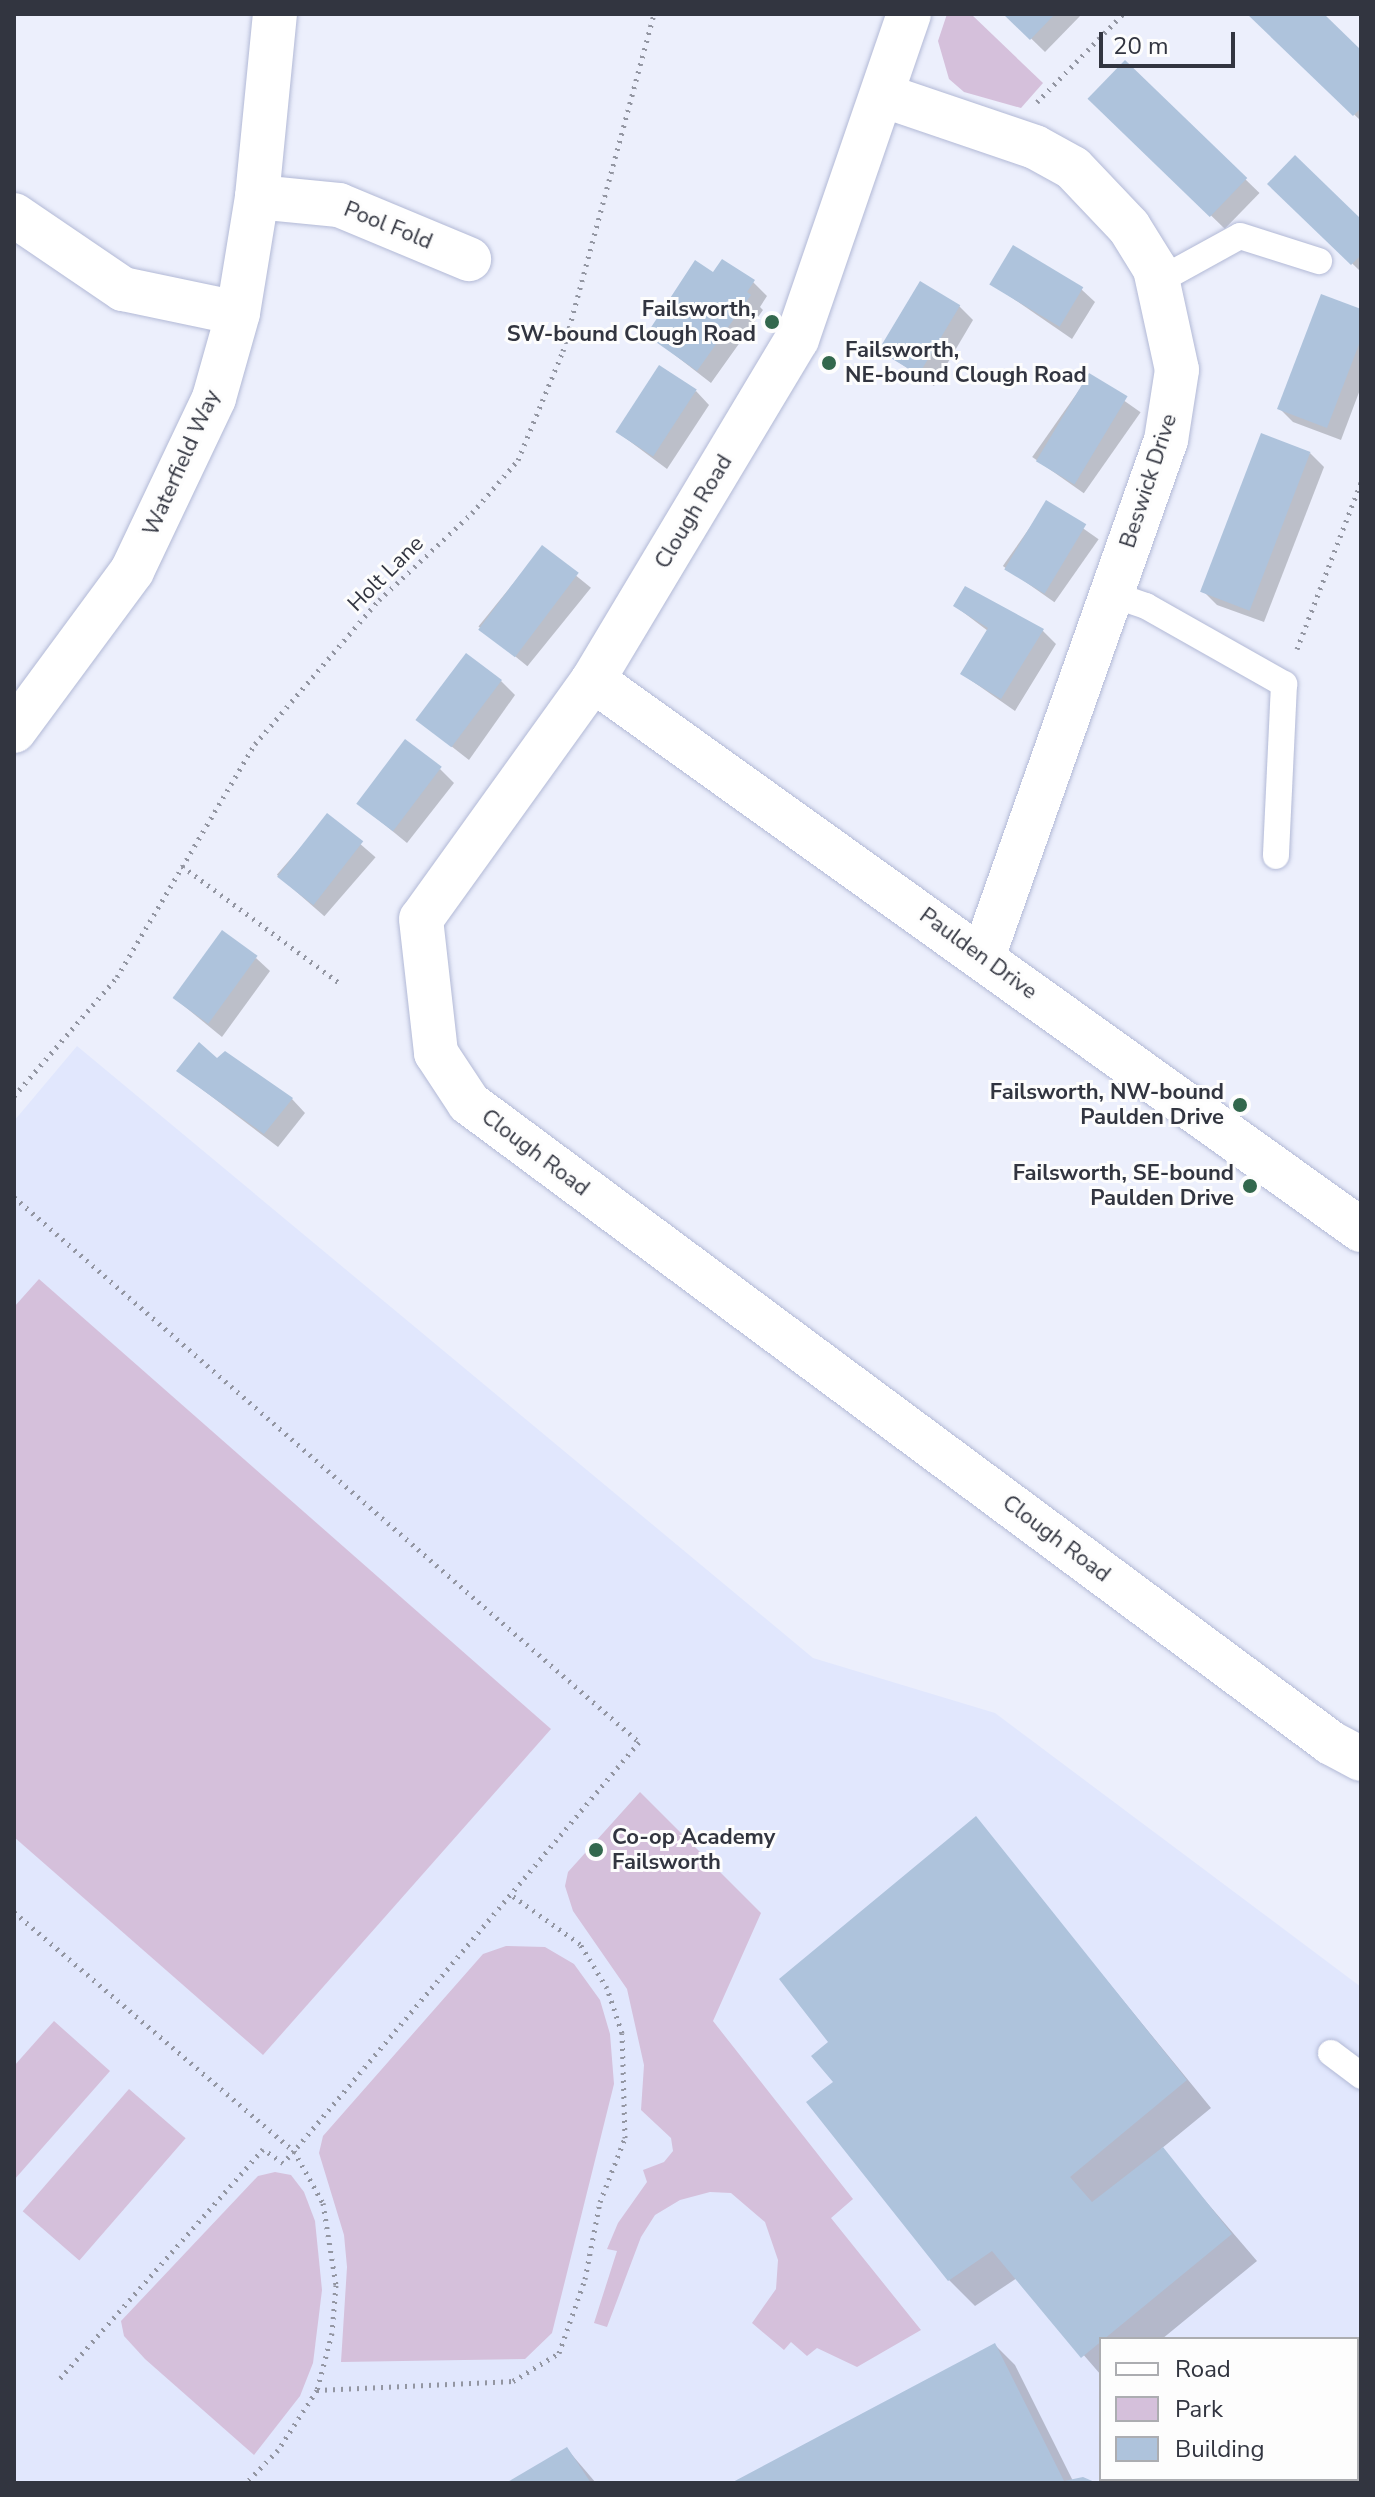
<!DOCTYPE html>
<html>
<head>
<meta charset="utf-8">
<style>
	body { margin:0 }
	#map { position:relative; width:1375px; height:2497px; overflow:hidden; background:#eceffc; font-family:"Nunito Sans",sans-serif }
	div>[style] { position:absolute }
	.built>* { inset:0; background:#e1e7fd }
	.green>* { inset:0; background:#d5c0db; transform-origin:0 0 }
	.shadow>* { inset:0; background:#0003; transform-origin:0 0 }
	.building>* { inset:0; background:#aec3dc; transform-origin:0 0 }
	.path>* { height:5px; margin-top:-2.5px; transform-origin:0; background:repeating-linear-gradient(90deg,#9396a2 0 2px,transparent 0 8px) }
	.roads { filter:drop-shadow(0 0 2px #b2b9d6) drop-shadow(0 0 2px #b2b9d6) }
	.lane>* { height:26px; margin:-13px; padding:0 13px; transform-origin:13px; border-radius:13px; background:#fff }
	.street>* { height:44px; margin:-22px; padding:0 22px; transform-origin:22px; border-radius:22px; background:#fff }
	.dots>* { width:22px; height:22px; translate:-50% -50%; box-sizing:border-box; border:4px solid #fdfdfd; border-radius:50% }
	span { translate:-50% -50%; white-space:nowrap; text-align:center; line-height:1.15; -webkit-text-stroke:6px #fdfdfd; paint-order:stroke }
	.street-label { font-size:22px; color:#323540 }
	.poi-label { font-size:22px; color:#323540; font-weight:700 }
	.right { translate:-100% -50%; text-align:right }
	.left { translate:0 -50%; text-align:left }
	.frame { position:absolute; inset:0; border:16px solid #323540; pointer-events:none }
	.legend { position:absolute; left:1099px; top:2337px; width:260px; height:144px; box-sizing:border-box; background:#fdfdfd; border:2px solid #acadb1; margin:0; padding:10px 14px; list-style:none; font-size:24px; color:#323540 }
	.legend li { display:flex; align-items:center; gap:16px; height:40px }
	.legend b { width:40px; border:2px solid #acadb1 }
	.scale { position:absolute; left:1099px; top:32px; width:136px; height:36px; box-sizing:border-box; border:4px solid #323540; border-top:0; padding-left:10px; font-size:24px; line-height:28px; white-space:nowrap; color:#323540; -webkit-text-stroke:6px #fdfdfd; paint-order:stroke }
</style>
</head>
<body>
<div id="map">
	<div class="built">
		<i style="clip-path:polygon(evenodd,77px 1046px,813px 1658px,995px 1713px,1361px 1987px,1361px 2483px,14px 2483px,14px 1121px,77px 1046px,1101px 2339px,1357px 2339px,1357px 2479px,1101px 2479px,1101px 2339px)"></i>
	</div>
	<div class="green">
		<i style="clip-path:polygon(947px 14px,971px 14px,1043px 83px,1021px 108px,964px 92px,949px 79px,938px 41px)"></i>
		<i style="clip-path:polygon(39px 1279px,551px 1729px,263px 2055px,14px 1837px,14px 1307px)"></i>
		<i style="clip-path:polygon(640px 1792px,761px 1913px,713px 2021px,853px 2199px,831px 2218px,921px 2330px,857px 2367px,817px 2348px,807px 2356px,791px 2342px,784px 2350px,752px 2323px,776px 2289px,778px 2260px,765px 2222px,731px 2193px,710px 2192px,680px 2200px,655px 2215px,641px 2237px,607px 2327px,594px 2323px,617px 2251px,607px 2249px,618px 2223px,647px 2182px,643px 2170px,664px 2162px,673px 2151px,671px 2138px,641px 2110px,644px 2065px,627px 1989px,573px 1911px,565px 1886px,568px 1872px)"></i>
		<i style="clip-path:polygon(506px 1946px,545px 1947px,574px 1964px,600px 2000px,610px 2034px,614px 2084px,552px 2333px,525px 2359px,341px 2362px,347px 2267px,344px 2235px,319px 2153px,323px 2136px,483px 1954px)"></i>
		<i style="clip-path:polygon(54px 2021px,110px 2071px,14px 2180px,14px 2066px)"></i>
		<i style="left:129px;top:2089px;width:75px;height:162px;rotate:41deg"></i>
		<i style="clip-path:polygon(275px 2172px,291px 2175px,304px 2192px,315px 2221px,322px 2290px,313px 2363px,300px 2396px,254px 2455px,145px 2359px,124px 2336px,121px 2321px,258px 2176px)"></i>
	</div>
	<div class="shadow">
		<i style="clip-path:polygon(1006px 14px,1082px 14px,1045px 52px)"></i>
		<i style="clip-path:polygon(1249px 14px,1321px 14px,1361px 53px,1361px 121px)"></i>
		<i style="left:1125px;top:63px;width:187px;height:50px;rotate:44deg"></i>
		<i style="clip-path:polygon(1270px 184px,1361px 222px,1361px 268px,1359px 270px)"></i>
		<i style="clip-path:polygon(714px 275px,753px 282px,767px 296px,760px 307px,763px 310px,711px 383px,649px 335px)"></i>
		<i style="clip-path:polygon(992px 284px,1081px 289px,1095px 302px,1072px 339px)"></i>
		<i style="clip-path:polygon(959px 306px,973px 320px,934px 386px,882px 351px)"></i>
		<i style="clip-path:polygon(1361px 311px,1361px 387px,1341px 440px,1293px 422px,1279px 408px)"></i>
		<i style="left:1089px;top:376px;width:63px;height:99px;rotate:35deg"></i>
		<i style="clip-path:polygon(696px 391px,709px 405px,667px 469px,616px 431px)"></i>
		<i style="clip-path:polygon(1310px 453px,1324px 467px,1264px 622px,1217px 605px,1203px 591px)"></i>
		<i style="left:1047px;top:503px;width:63px;height:77px;rotate:35deg"></i>
		<i style="left:542px;top:548px;width:63px;height:101px;rotate:39deg"></i>
		<i style="clip-path:polygon(955px 606px,1043px 631px,1056px 644px,1015px 711px,962px 674px,988px 631px)"></i>
		<i style="clip-path:polygon(501px 681px,515px 695px,469px 760px,419px 721px)"></i>
		<i style="clip-path:polygon(440px 769px,454px 783px,407px 843px,358px 803px)"></i>
		<i style="left:328px;top:816px;width:63px;height:78px;rotate:41deg"></i>
		<i style="clip-path:polygon(256px 958px,270px 971px,222px 1037px,173px 997px)"></i>
		<i style="clip-path:polygon(218px 1061px,292px 1099px,305px 1113px,278px 1147px,178px 1071px)"></i>
		<i style="clip-path:polygon(975px 1819px,1211px 2108px,1161px 2149px,1257px 2261px,1162px 2339px,1101px 2339px,1101px 2375px,1017px 2278px,975px 2306px,949px 2280px,836px 2082px,831px 2043px)"></i>
		<i style="clip-path:polygon(995px 2345px,1015px 2365px,1073px 2481px,1090px 2483px,735px 2483px)"></i>
		<i style="clip-path:polygon(567px 2449px,596px 2483px,510px 2483px)"></i>
	</div>
	<div class="building">
		<i style="clip-path:polygon(1003px 14px,1055px 14px,1030px 40px)"></i>
		<i style="clip-path:polygon(1247px 14px,1324px 14px,1361px 50px,1361px 108px,1353px 116px)"></i>
		<i style="left:1125px;top:60px;width:170px;height:54px;rotate:44deg"></i>
		<i style="clip-path:polygon(1295px 155px,1361px 219px,1361px 255px,1351px 265px,1267px 184px)"></i>
		<i style="left:1013px;top:245px;width:82px;height:46px;rotate:31deg"></i>
		<i style="clip-path:polygon(722px 259px,755px 280px,747px 292px,751px 295px,697px 371px,646px 335px,695px 260px,713px 272px)"></i>
		<i style="left:920px;top:281px;width:47px;height:81px;rotate:31deg"></i>
		<i style="clip-path:polygon(1321px 294px,1361px 309px,1361px 339px,1327px 428px,1277px 409px)"></i>
		<i style="left:659px;top:365px;width:45px;height:80px;rotate:33deg"></i>
		<i style="left:1089px;top:373px;width:45px;height:103px;rotate:31deg"></i>
		<i style="left:1261px;top:433px;width:53px;height:170px;rotate:21deg"></i>
		<i style="left:1046px;top:500px;width:47px;height:81px;rotate:31deg"></i>
		<i style="left:542px;top:545px;width:46px;height:106px;rotate:37deg"></i>
		<i style="clip-path:polygon(965px 586px,1044px 629px,1001px 699px,960px 674px,988px 628px,953px 606px)"></i>
		<i style="left:466px;top:653px;width:45px;height:84px;rotate:37deg"></i>
		<i style="left:405px;top:739px;width:46px;height:81px;rotate:37deg"></i>
		<i style="left:327px;top:813px;width:46px;height:81px;rotate:38deg"></i>
		<i style="left:222px;top:930px;width:44px;height:84px;rotate:36deg"></i>
		<i style="clip-path:polygon(199px 1042px,217px 1058px,225px 1051px,293px 1098px,264px 1134px,176px 1071px)"></i>
		<i style="clip-path:polygon(976px 1816px,1187px 2080px,1070px 2177px,1092px 2202px,1163px 2147px,1232px 2234px,1081px 2358px,992px 2251px,948px 2281px,806px 2102px,833px 2082px,811px 2056px,828px 2042px,779px 1979px)"></i>
		<i style="clip-path:polygon(995px 2343px,1064px 2481px,1083px 2477px,1097px 2483px,731px 2483px)"></i>
		<i style="clip-path:polygon(567px 2447px,591px 2483px,506px 2483px)"></i>
	</div>
	<div class="path">
		<i style="left:1037px;top:102px;width:123px;rotate:-45.7deg"></i>
		<i style="left:1297px;top:649px;width:179px;rotate:-69deg"></i>
		<i style="left:182px;top:866px;width:199px;rotate:36.6deg"></i>
		<i style="left:14px;top:1096px;width:157px;rotate:-49.1deg"></i>
		<i style="left:117px;top:977px;width:271px;rotate:-59.4deg"></i>
		<i style="left:255px;top:744px;width:190px;rotate:-49.3deg"></i>
		<i style="left:379px;top:600px;width:127px;rotate:-43.1deg"></i>
		<i style="left:472px;top:513px;width:70px;rotate:-49deg"></i>
		<i style="left:518px;top:460px;width:118px;rotate:-67.6deg"></i>
		<i style="left:563px;top:351px;width:349px;rotate:-74.9deg"></i>
		<i style="left:14px;top:1197px;width:829px;rotate:41.09deg"></i>
		<i style="left:639px;top:1742px;width:535px;rotate:130.15deg"></i>
		<i style="left:294px;top:2151px;width:16px;rotate:133deg"></i>
		<i style="left:283px;top:2163px;width:24px;rotate:-145deg"></i>
		<i style="left:263px;top:2149px;width:310px;rotate:131.5deg"></i>
		<i style="left:14px;top:1912px;width:368px;rotate:40.5deg"></i>
		<i style="left:294px;top:2151px;width:60px;rotate:60.9deg"></i>
		<i style="left:323px;top:2203px;width:83px;rotate:81deg"></i>
		<i style="left:336px;top:2285px;width:48px;rotate:94.8deg"></i>
		<i style="left:332px;top:2333px;width:59px;rotate:104.7deg"></i>
		<i style="left:317px;top:2390px;width:72px;rotate:123deg"></i>
		<i style="left:278px;top:2450px;width:46px;rotate:134.1deg"></i>
		<i style="left:317px;top:2390px;width:196px;rotate:-2.6deg"></i>
		<i style="left:513px;top:2381px;width:54px;rotate:-31.3deg"></i>
		<i style="left:559px;top:2353px;width:78px;rotate:-70.6deg"></i>
		<i style="left:585px;top:2279px;width:78px;rotate:-79deg"></i>
		<i style="left:600px;top:2202px;width:69px;rotate:-68.7deg"></i>
		<i style="left:625px;top:2138px;width:105px;rotate:-91.6deg"></i>
		<i style="left:622px;top:2033px;width:47px;rotate:-108.4deg"></i>
		<i style="left:607px;top:1988px;width:52px;rotate:-121.5deg"></i>
		<i style="left:580px;top:1944px;width:86px;rotate:-144.5deg"></i>
	</div>
	<div class="roads">
		<div class="lane">
			<i style="left:1160px;top:280px;width:91px;rotate:-28.8deg"></i>
			<i style="left:1240px;top:236px;width:83px;rotate:17.6deg"></i>
			<i style="left:1111px;top:594px;width:37px;rotate:19deg"></i>
			<i style="left:1146px;top:606px;width:159px;rotate:29.5deg"></i>
			<i style="left:1284px;top:684px;width:172px;rotate:92.7deg"></i>
			<i style="left:1331px;top:2053px;width:38px;rotate:37deg"></i>
		</div>
		<div class="street">
			<i style="left:909px;top:14px;width:344px;rotate:109deg"></i>
			<i style="left:797px;top:339px;width:397px;rotate:120.9deg"></i>
			<i style="left:593px;top:680px;width:294px;rotate:125.7deg"></i>
			<i style="left:421px;top:919px;width:135px;rotate:83.6deg"></i>
			<i style="left:436px;top:1053px;width:60px;rotate:56.6deg"></i>
			<i style="left:469px;top:1103px;width:1074px;rotate:36.59deg"></i>
			<i style="left:1331px;top:1743px;width:34px;rotate:28deg"></i>
			<i style="left:885px;top:96px;width:158px;rotate:18.8deg"></i>
			<i style="left:1035px;top:147px;width:43px;rotate:28.9deg"></i>
			<i style="left:1073px;top:168px;width:81px;rotate:46.5deg"></i>
			<i style="left:1129px;top:227px;width:49px;rotate:58.2deg"></i>
			<i style="left:1155px;top:269px;width:103px;rotate:77.7deg"></i>
			<i style="left:1177px;top:370px;width:71px;rotate:98.9deg"></i>
			<i style="left:1166px;top:440px;width:548px;rotate:109.49deg"></i>
			<i style="left:257px;top:197px;width:82px;rotate:5.6deg"></i>
			<i style="left:339px;top:205px;width:141px;rotate:22.6deg"></i>
			<i style="left:14px;top:215px;width:132px;rotate:34.2deg"></i>
			<i style="left:123px;top:289px;width:117px;rotate:11.8deg"></i>
			<i style="left:593px;top:680px;width:945px;rotate:35.61deg"></i>
			<i style="left:14px;top:731px;width:199px;rotate:-53.6deg"></i>
			<i style="left:132px;top:571px;width:191px;rotate:-64.6deg"></i>
			<i style="left:214px;top:398px;width:88px;rotate:-74.2deg"></i>
			<i style="left:238px;top:313px;width:118px;rotate:-80.7deg"></i>
			<i style="left:257px;top:197px;width:184px;rotate:-84.4deg"></i>
		</div>
	</div>
	<div class="dots">
		<i style="left:772px;top:322px;background:#33684d"></i>
		<i style="left:829px;top:363px;background:#33684d"></i>
		<i style="left:1240px;top:1105px;background:#33684d"></i>
		<i style="left:1250px;top:1186px;background:#33684d"></i>
		<i style="left:596px;top:1850px;background:#33684d"></i>
	</div>
	<div class="street-label">
		<span style="left:388px;top:226px;rotate:22deg">Pool Fold</span>
		<span style="left:182px;top:463px;rotate:-66deg">Waterfield Way</span>
		<span style="left:1149px;top:481px;rotate:-72deg">Beswick Drive</span>
		<span style="left:694px;top:512px;rotate:-59deg">Clough Road</span>
		<span style="left:386px;top:574px;rotate:-45deg">Holt Lane</span>
		<span style="left:978px;top:954px;rotate:36deg">Paulden Drive</span>
		<span style="left:535px;top:1153px;rotate:37deg">Clough Road</span>
		<span style="left:1056px;top:1539px;rotate:37deg">Clough Road</span>
	</div>
	<div class="poi-label">
		<span class="right" style="left:756px;top:322px">Failsworth,<br>SW-bound Clough Road</span>
		<span class="left" style="left:845px;top:363px">Failsworth,<br>NE-bound Clough Road</span>
		<span class="right" style="left:1224px;top:1105px">Failsworth, NW-bound<br>Paulden Drive</span>
		<span class="right" style="left:1234px;top:1186px">Failsworth, SE-bound<br>Paulden Drive</span>
		<span class="left" style="left:612px;top:1850px">Co-op Academy<br>Failsworth</span>
	</div>
	<div class="frame"></div>
	<ul class="legend">
	<li><b style="height:10px;background:#fff"></b>Road</li>
	<li><b style="height:22px;background:#d5c0db"></b>Park</li>
	<li><b style="height:22px;background:#aec3dc"></b>Building</li>
	</ul>
	<div class="scale">20 m</div>
</div>
</body>
</html>
